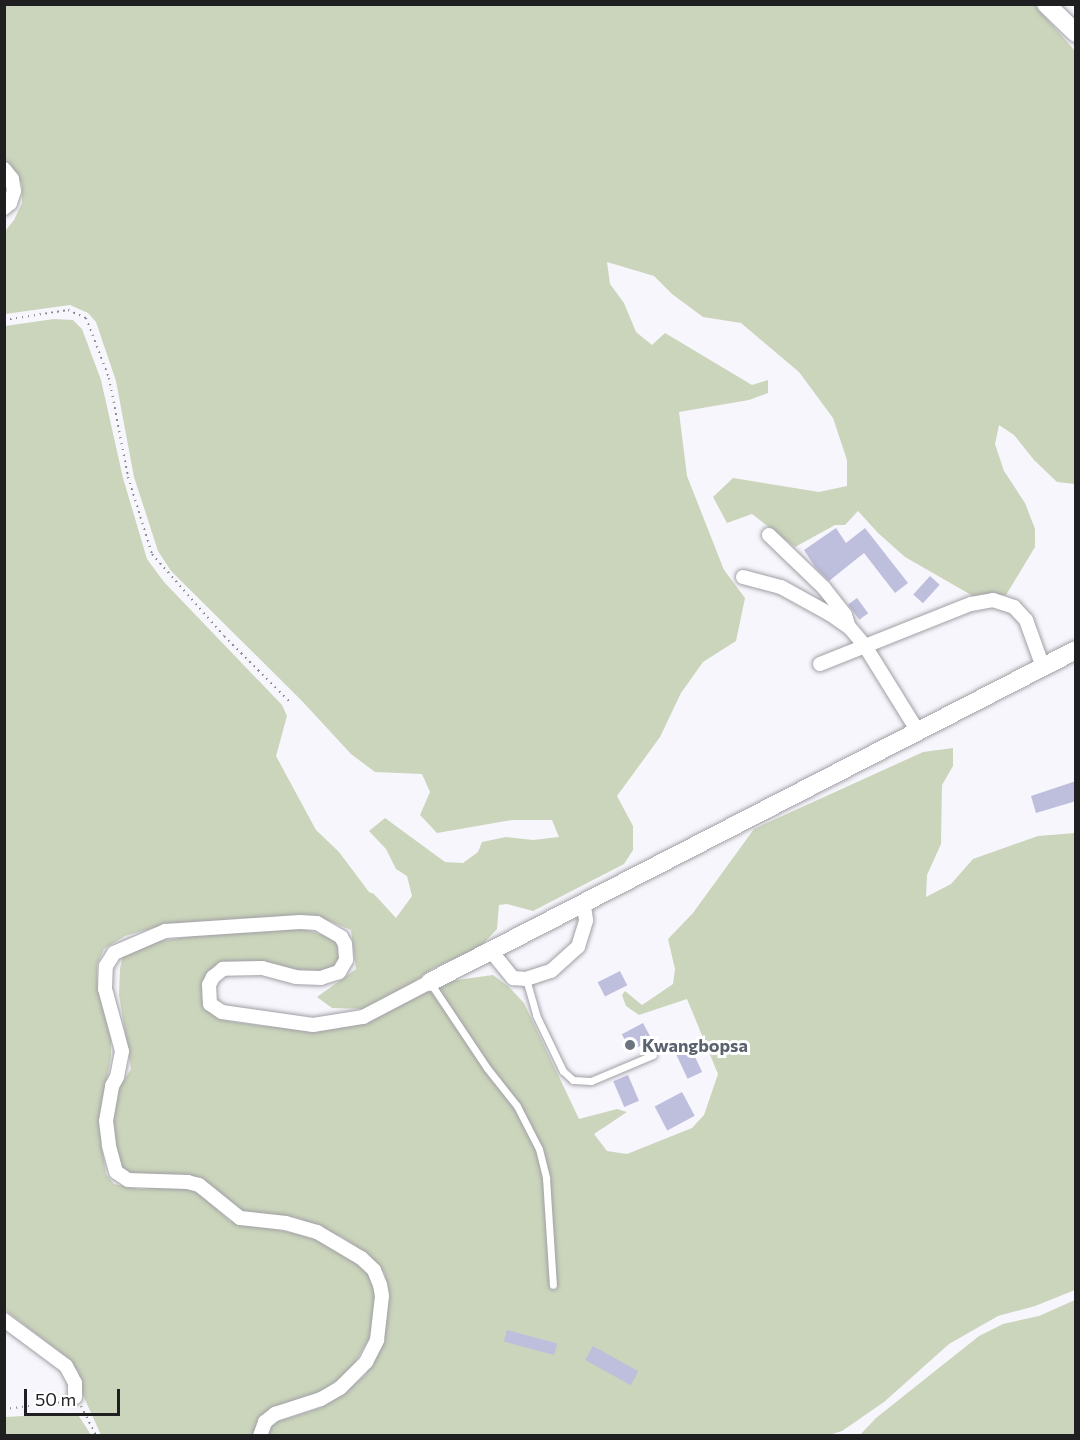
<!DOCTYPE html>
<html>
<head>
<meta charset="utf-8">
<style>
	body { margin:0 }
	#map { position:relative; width:1080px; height:1440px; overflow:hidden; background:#f7f6fc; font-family:Commissioner,sans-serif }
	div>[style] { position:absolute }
	.green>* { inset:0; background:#cbd5bb }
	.building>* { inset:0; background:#bebedd; transform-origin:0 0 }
	.path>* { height:2px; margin-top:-1px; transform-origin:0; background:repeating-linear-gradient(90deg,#8c8c90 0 1.5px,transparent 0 6px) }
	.roads { filter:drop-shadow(0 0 2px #a09fa5) drop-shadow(0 0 2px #a09fa5) }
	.service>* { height:7px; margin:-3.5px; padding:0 3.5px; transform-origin:3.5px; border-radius:3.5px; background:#fff }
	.minor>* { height:14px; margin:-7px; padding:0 7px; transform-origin:7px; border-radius:7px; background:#fff }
	.tertiary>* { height:18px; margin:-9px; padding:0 9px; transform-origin:9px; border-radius:9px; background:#fff }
	.dots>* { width:16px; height:16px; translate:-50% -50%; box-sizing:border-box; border:3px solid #fff; border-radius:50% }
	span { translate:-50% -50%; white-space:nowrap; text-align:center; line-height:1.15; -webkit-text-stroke:6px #fff; paint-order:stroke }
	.worship-label { font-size:18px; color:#5b616d; font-weight:700 }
	.left { translate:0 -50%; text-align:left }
	.frame { position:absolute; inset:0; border:6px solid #1f1f21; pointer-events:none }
	.scale { position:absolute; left:24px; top:1389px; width:96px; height:27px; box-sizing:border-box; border:3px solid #1f1f21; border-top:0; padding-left:8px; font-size:18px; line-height:21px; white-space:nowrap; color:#1f1f21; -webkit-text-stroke:4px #fff; paint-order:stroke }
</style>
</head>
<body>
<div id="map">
	<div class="green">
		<i style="clip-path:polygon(1034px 4px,1075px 51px,1075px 484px,1057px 482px,1034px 460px,1014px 435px,999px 425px,995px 444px,1004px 471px,1025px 503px,1035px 529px,1035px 547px,1006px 595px,973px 596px,905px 557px,878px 533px,858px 511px,845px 525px,835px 525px,795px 547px,752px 514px,727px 523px,713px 497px,733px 478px,819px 492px,847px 486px,847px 460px,833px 418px,799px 372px,741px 323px,703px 317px,672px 294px,654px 276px,607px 262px,610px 284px,624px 303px,636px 332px,652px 345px,665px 333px,752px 385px,768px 380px,768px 393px,749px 400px,679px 412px,687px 476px,724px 570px,745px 598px,736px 641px,703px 662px,681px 693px,660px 737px,617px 796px,633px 826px,633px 850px,624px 864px,533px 911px,507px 904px,499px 905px,497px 929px,481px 946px,432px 969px,400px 992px,368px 1009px,332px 1008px,317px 997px,356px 969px,351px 930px,322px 918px,246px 918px,164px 925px,125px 936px,104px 949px,97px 965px,97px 981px,111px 1039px,111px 1056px,99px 1125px,106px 1174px,114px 1184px,139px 1189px,182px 1186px,200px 1194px,230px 1221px,294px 1233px,322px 1242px,352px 1257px,368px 1274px,375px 1291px,375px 1304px,371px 1336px,348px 1374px,313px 1396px,262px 1417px,256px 1426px,257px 1435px,101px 1435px,82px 1393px,78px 1372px,69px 1359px,5px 1310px,5px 326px,54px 319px,73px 320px,82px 329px,101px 380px,123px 478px,147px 559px,164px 582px,282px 705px,287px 716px,276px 756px,316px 830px,339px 852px,369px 892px,374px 894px,396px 918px,412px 896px,407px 876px,396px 869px,386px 849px,369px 831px,385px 818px,445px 862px,463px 863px,478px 852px,482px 842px,506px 837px,533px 840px,559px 837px,552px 820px,512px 820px,437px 833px,420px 815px,430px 792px,422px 774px,375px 772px,351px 754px,302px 701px,171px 571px,158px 551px,134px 477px,116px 381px,96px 322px,88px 313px,70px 305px,5px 314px,6px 230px,14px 220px,22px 203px,22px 184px,5px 160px,5px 5px)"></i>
		<i style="clip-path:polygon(953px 748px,953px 766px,942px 785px,941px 844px,927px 875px,926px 897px,951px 884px,973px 859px,1038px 836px,1075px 833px,1075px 1290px,1035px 1306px,998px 1316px,949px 1344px,884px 1402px,842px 1431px,829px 1435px,268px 1435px,273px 1423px,320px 1408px,342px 1395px,365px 1375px,381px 1349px,386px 1323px,389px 1291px,384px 1272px,367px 1254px,342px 1237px,295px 1217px,252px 1214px,238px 1209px,199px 1179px,138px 1177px,126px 1172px,118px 1162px,112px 1119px,116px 1092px,131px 1069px,119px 995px,120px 968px,123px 956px,148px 943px,224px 931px,299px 927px,331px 938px,337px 943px,339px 959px,335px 968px,330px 971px,302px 973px,244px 963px,203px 985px,202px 999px,209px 1011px,222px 1020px,262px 1026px,321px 1029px,385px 1012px,450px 981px,493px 975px,509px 987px,524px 1003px,579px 1119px,617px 1109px,627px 1112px,594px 1134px,607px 1151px,627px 1154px,692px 1128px,704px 1115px,718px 1074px,687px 999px,639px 1015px,626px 1006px,622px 995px,625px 991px,642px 1005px,673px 984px,675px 969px,668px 939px,693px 913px,754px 829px,923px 752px)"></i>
		<i style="clip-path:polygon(1075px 1300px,1075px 1435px,860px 1435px,876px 1418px,979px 1336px,1003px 1324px,1039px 1316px)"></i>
		<i style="clip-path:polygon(77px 1413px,91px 1435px,5px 1435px,5px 1417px)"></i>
	</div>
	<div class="building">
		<i style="clip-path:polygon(836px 528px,846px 543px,865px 528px,908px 583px,895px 593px,864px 553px,829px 581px,815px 567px,804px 550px)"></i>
		<i style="left:930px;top:576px;width:13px;height:25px;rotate:42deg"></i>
		<i style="left:857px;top:598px;width:19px;height:11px;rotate:54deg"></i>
		<i style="clip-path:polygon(1076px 781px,1076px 801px,1036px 813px,1031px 796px)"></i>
		<i style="left:620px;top:971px;width:16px;height:25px;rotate:63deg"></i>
		<i style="left:643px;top:1023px;width:19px;height:24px;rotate:62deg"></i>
		<i style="left:689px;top:1044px;width:31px;height:16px;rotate:65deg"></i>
		<i style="left:628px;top:1075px;width:28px;height:16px;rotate:67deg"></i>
		<i style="left:682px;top:1092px;width:27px;height:31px;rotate:62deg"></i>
		<i style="left:507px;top:1330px;width:52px;height:12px;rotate:15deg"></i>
		<i style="left:593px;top:1346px;width:52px;height:16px;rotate:29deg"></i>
	</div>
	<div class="path">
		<i style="left:4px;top:320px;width:65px;rotate:-8.9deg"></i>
		<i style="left:68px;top:310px;width:20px;rotate:24deg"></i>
		<i style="left:86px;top:318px;width:64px;rotate:69deg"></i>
		<i style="left:109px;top:378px;width:101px;rotate:79.1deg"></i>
		<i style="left:128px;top:477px;width:81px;rotate:72.7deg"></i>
		<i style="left:152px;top:554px;width:109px;rotate:48.7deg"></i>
		<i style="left:224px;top:636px;width:95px;rotate:45deg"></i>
		<i style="left:81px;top:1406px;width:34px;rotate:63deg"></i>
		<i style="left:4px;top:1409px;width:60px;rotate:-6.7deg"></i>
	</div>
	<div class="roads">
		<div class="service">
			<i style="left:526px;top:979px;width:37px;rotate:74deg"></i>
			<i style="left:536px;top:1015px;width:62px;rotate:64.3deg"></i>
			<i style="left:563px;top:1071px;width:13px;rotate:42deg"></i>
			<i style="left:573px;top:1080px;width:18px;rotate:3deg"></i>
			<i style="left:591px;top:1081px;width:67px;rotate:-22.8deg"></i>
			<i style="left:431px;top:984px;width:101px;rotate:56.3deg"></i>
			<i style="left:487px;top:1068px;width:48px;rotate:51.7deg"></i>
			<i style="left:517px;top:1106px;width:48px;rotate:62.9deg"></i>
			<i style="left:539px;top:1149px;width:30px;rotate:76deg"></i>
			<i style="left:546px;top:1178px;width:107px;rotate:86.3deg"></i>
		</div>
		<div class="minor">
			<i style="left:4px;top:169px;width:13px;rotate:51deg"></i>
			<i style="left:12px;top:179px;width:12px;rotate:81deg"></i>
			<i style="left:14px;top:191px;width:13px;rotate:108deg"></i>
			<i style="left:10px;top:203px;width:8px;rotate:140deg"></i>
			<i style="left:769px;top:535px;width:76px;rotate:43.9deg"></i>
			<i style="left:824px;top:588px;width:34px;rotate:52deg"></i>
			<i style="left:845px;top:615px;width:10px;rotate:73deg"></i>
			<i style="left:743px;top:577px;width:39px;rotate:15deg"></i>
			<i style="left:781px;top:587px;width:56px;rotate:28.9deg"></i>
			<i style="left:830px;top:614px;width:24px;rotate:35deg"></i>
			<i style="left:850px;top:628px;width:23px;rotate:50deg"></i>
			<i style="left:865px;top:646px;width:102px;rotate:58.2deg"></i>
			<i style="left:820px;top:664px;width:162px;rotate:-21.7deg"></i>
			<i style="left:971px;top:604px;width:22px;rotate:-10deg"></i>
			<i style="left:993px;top:600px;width:22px;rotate:18deg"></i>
			<i style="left:1014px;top:607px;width:18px;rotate:47deg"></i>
			<i style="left:1026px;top:620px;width:50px;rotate:70.1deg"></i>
			<i style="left:491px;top:951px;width:35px;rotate:51deg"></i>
			<i style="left:513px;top:978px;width:13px;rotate:4deg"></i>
			<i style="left:526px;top:979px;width:26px;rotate:-18deg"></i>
			<i style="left:551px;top:971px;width:36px;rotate:-42deg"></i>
			<i style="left:578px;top:947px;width:28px;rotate:-73deg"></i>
			<i style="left:586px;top:920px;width:15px;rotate:-98deg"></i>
			<i style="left:4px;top:1320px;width:77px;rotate:36.6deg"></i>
			<i style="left:66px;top:1366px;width:19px;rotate:62deg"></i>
			<i style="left:75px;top:1383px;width:14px;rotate:90deg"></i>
			<i style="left:260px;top:1436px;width:15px;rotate:-70deg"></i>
			<i style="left:265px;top:1422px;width:13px;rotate:-39deg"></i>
			<i style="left:275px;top:1414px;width:48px;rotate:-18.1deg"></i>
			<i style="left:321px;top:1399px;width:22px;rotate:-30deg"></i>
			<i style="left:340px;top:1388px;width:37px;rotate:-45deg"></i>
			<i style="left:366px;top:1362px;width:25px;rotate:-63deg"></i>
			<i style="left:377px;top:1340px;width:44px;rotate:-83.5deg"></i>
			<i style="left:382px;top:1296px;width:11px;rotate:-100deg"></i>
			<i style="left:380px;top:1285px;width:16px;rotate:-112deg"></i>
			<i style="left:374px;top:1270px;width:18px;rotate:-137deg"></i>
			<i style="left:361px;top:1258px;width:51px;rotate:-149.4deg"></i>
			<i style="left:317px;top:1232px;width:32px;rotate:-164deg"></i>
			<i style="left:286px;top:1223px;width:46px;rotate:-173.8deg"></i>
			<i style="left:240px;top:1218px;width:53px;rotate:-141.2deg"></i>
			<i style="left:199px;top:1185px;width:11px;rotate:-165deg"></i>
			<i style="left:188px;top:1182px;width:60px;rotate:-178.1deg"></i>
			<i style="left:128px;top:1180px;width:14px;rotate:-146deg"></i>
			<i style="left:116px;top:1172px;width:28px;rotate:-105deg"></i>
			<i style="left:109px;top:1145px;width:24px;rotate:-97deg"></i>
			<i style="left:106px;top:1121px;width:36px;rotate:-80deg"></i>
			<i style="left:112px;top:1086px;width:10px;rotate:-61deg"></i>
			<i style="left:117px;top:1077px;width:26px;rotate:-79deg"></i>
			<i style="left:122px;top:1051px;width:64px;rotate:-105.3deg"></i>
			<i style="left:105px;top:989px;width:23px;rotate:-88deg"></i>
			<i style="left:106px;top:966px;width:15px;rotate:-58deg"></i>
			<i style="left:114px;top:953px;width:56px;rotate:-23.3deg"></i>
			<i style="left:165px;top:931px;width:135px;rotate:-3.8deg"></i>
			<i style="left:300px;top:922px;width:17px;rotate:3deg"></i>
			<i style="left:317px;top:923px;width:28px;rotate:30deg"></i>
			<i style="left:341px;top:937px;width:8px;rotate:60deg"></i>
			<i style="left:345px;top:944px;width:16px;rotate:86deg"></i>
			<i style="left:346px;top:960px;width:14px;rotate:120deg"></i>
			<i style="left:339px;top:972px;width:19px;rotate:162deg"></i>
			<i style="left:321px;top:978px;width:25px;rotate:-178deg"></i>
			<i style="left:296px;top:977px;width:35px;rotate:-165deg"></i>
			<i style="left:262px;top:968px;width:39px;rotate:179deg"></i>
			<i style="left:223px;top:969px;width:13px;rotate:141deg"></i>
			<i style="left:213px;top:977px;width:9px;rotate:117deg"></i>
			<i style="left:209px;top:985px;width:19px;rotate:87deg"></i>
			<i style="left:210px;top:1004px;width:14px;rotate:34deg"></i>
			<i style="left:222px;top:1012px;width:92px;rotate:8.1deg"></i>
			<i style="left:313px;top:1025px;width:51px;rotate:-9.1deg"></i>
			<i style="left:363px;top:1017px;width:76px;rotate:-27.6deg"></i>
		</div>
		<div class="tertiary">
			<i style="left:1046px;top:4px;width:42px;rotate:44deg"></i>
			<i style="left:430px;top:982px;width:726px;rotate:-27.2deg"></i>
		</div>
	</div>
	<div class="dots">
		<i style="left:630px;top:1045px;background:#6b7280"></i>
	</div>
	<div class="worship-label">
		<span class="left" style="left:642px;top:1045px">Kwangbopsa</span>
	</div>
	<div class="frame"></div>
	<div class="scale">50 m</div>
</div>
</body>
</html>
